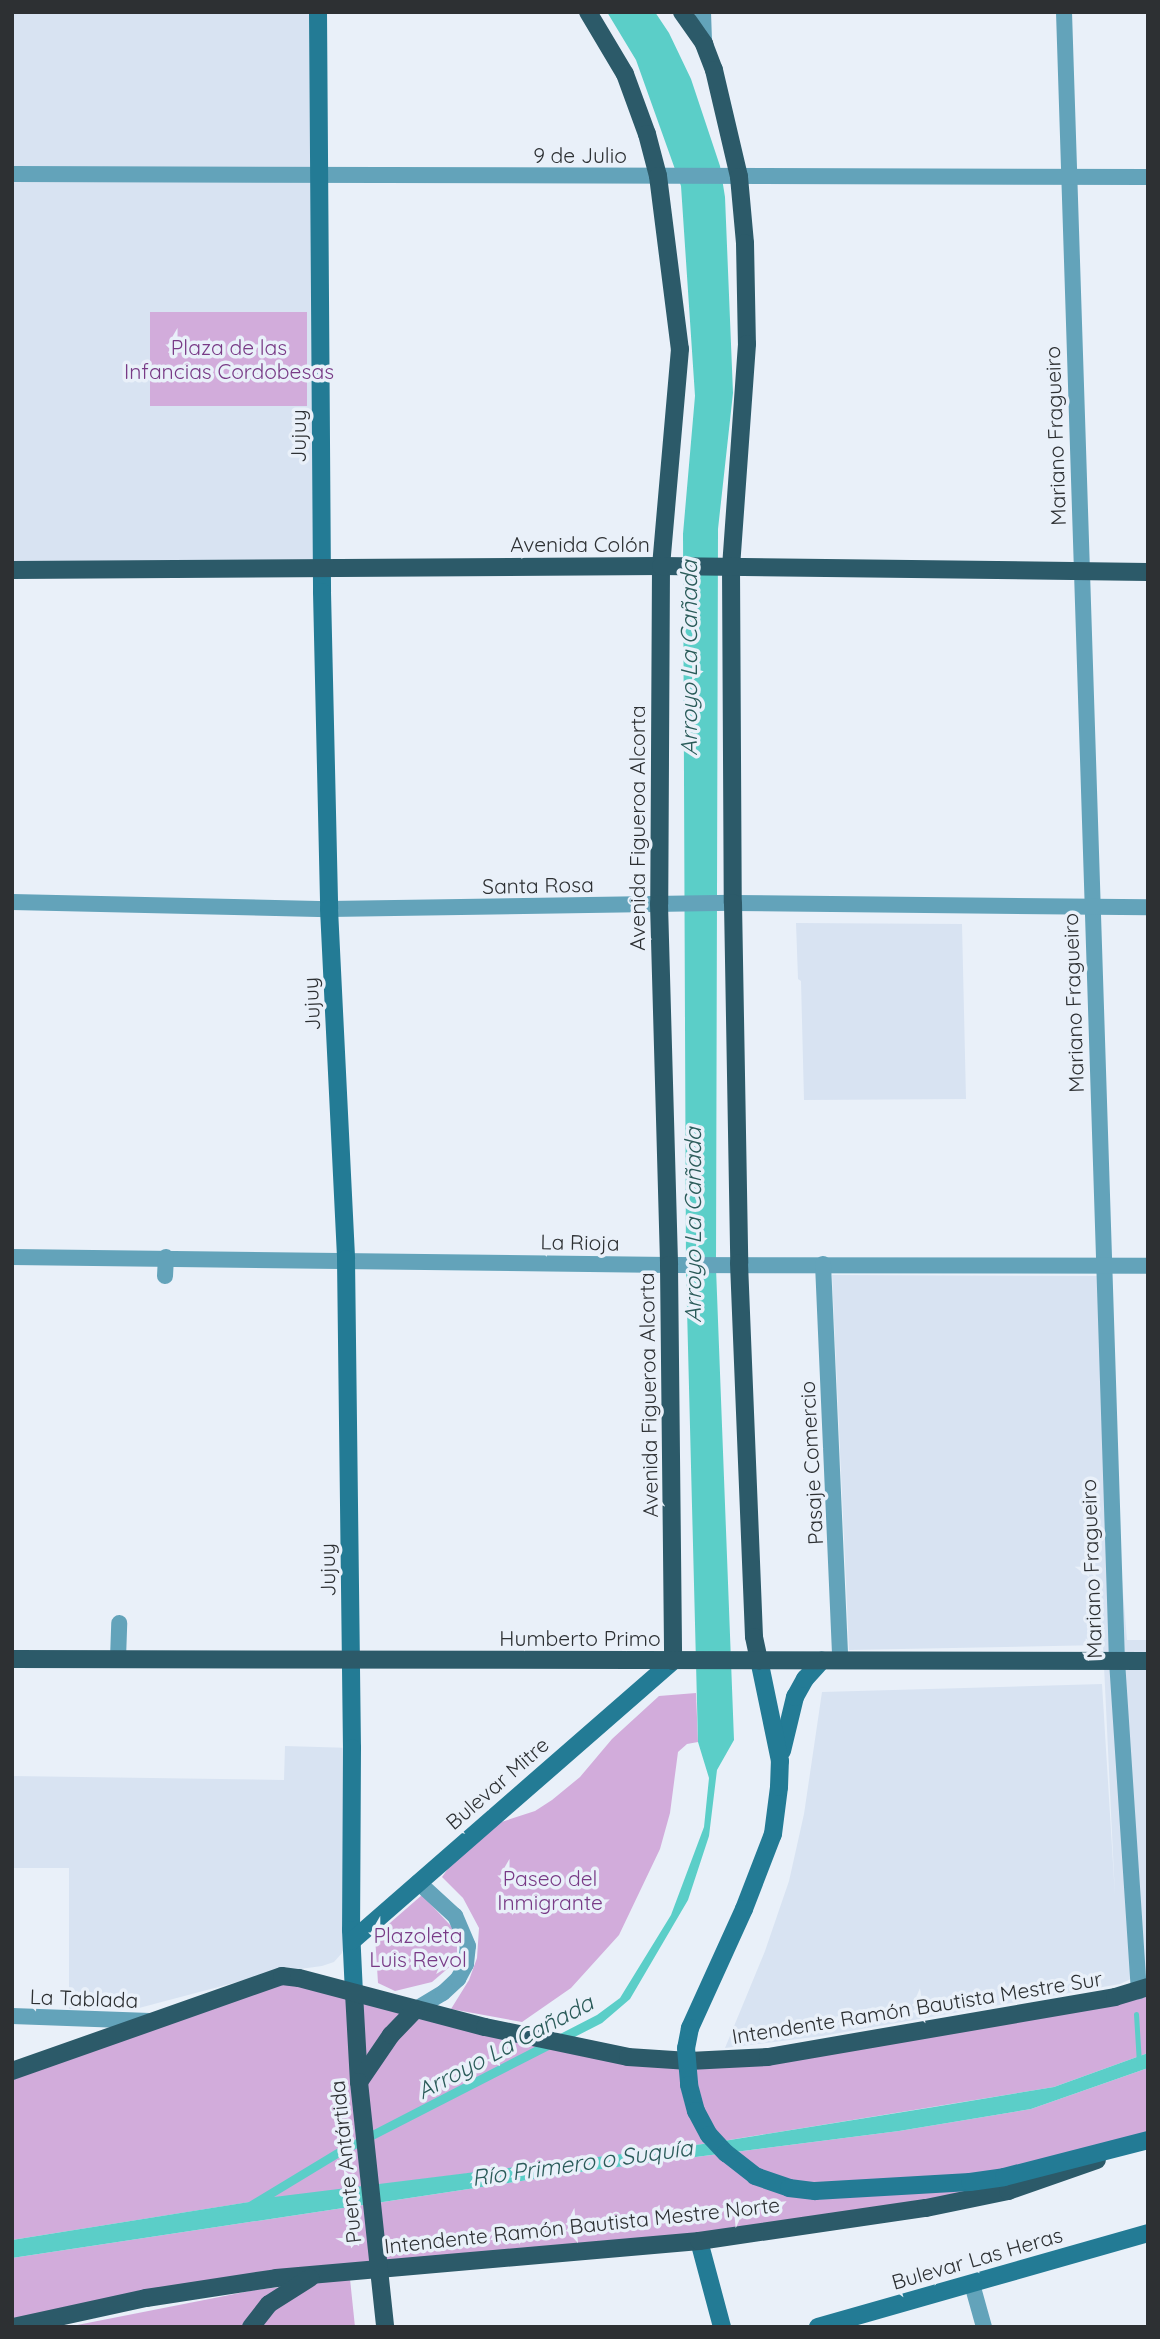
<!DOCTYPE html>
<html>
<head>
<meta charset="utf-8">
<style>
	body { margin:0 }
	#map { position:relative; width:1160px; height:2339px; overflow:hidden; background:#e9f0f9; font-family:Quicksand,sans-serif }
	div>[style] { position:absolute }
	.built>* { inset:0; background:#d8e3f2; transform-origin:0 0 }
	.green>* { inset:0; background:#d2acdb; transform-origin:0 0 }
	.water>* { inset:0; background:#5bcec8 }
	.stream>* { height:5px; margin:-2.5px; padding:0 2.5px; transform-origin:2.5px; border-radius:2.5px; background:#5bcec8 }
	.street>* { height:16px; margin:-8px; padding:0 8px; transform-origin:8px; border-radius:8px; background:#63a3ba }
	.secondary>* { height:18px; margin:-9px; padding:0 9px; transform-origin:9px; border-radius:9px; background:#237b95 }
	.primary>* { height:18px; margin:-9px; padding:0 9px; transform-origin:9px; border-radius:9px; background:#2c5a69 }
	.secondary-bridge>* { height:18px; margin:-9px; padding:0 9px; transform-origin:9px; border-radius:9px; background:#237b95 }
	.primary-bridge>* { height:18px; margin:-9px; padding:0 9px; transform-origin:9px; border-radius:9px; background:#2c5a69 }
	span { translate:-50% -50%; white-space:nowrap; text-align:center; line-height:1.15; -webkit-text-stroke:7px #e9f0f9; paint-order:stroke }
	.street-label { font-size:21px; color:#2d3033 }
	.park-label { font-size:21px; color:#783a86 }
	.water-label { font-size:23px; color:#2a5b59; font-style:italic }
	.frame { position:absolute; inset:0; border:14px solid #2d3033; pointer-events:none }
</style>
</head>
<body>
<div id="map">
	<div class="built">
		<i style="left:12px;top:12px;width:305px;height:555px"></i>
		<i style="clip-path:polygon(796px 923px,962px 924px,966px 1099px,804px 1100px,801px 981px,798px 979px)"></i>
		<i style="clip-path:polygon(832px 1275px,1097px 1276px,1127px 1640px,1148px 1640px,1148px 1971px,1120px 1984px,822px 2036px,725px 2048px,765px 1951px,789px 1881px,804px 1814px,822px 1692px,1102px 1684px,1115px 1896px,1103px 1645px,849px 1650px)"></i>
		<i style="clip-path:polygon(285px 1746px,352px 1748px,351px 1930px,342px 1953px,334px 1962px,322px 1966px,271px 1973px,139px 2008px,69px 2009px,69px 1868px,12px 1868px,12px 1776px,284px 1780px)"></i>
	</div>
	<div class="green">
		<i style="left:307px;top:312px;width:94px;height:157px;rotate:90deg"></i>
		<i style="clip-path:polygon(696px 1693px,698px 1742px,687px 1744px,678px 1752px,670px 1813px,660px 1849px,619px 1935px,571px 1988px,522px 2022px,451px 2009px,469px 1980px,477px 1958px,479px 1928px,463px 1898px,442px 1877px,462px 1849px,486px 1827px,535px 1811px,552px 1800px,580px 1777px,612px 1739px,659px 1696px)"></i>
		<i style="clip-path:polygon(422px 1895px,452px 1927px,457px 1940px,457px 1952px,453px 1964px,432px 1982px,395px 1991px,378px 1983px,375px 1936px)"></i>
		<i style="clip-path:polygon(282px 1976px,689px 2061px,1148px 1987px,1148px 2053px,1054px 2087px,711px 2143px,274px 2198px,12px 2240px,12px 2071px)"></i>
		<i style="clip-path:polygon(1148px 2068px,1148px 2141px,926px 2208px,387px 2267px,12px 2327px,12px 2258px,594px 2170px,899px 2131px,1031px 2109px)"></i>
		<i style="clip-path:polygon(350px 2279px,355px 2327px,67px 2327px,255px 2290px)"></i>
	</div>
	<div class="water">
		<i style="clip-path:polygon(607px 12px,655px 12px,669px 33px,691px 79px,720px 166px,725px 197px,733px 393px,718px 529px,716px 1268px,734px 1740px,717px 1770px,709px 1836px,688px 1900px,630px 1999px,602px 2023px,340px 2157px,274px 2197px,711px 2143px,934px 2107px,1054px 2087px,1148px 2053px,1148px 2068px,1031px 2109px,899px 2131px,594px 2170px,12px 2258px,12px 2240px,249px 2202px,335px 2150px,597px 2015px,620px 1998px,671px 1915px,704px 1827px,709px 1778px,698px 1742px,686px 1269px,683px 534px,695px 396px,681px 186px,636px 60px)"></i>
	</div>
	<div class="stream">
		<i style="left:1136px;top:2014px;width:49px;rotate:86.5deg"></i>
	</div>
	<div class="street">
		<i style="left:703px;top:12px;width:32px;rotate:88deg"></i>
		<i style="left:1064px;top:12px;width:1650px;rotate:88.16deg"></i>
		<i style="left:1117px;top:1661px;width:331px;rotate:86.2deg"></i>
		<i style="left:12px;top:174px;width:1136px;rotate:0.15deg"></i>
		<i style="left:12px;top:902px;width:317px;rotate:1.3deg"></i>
		<i style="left:329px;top:909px;width:404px;rotate:-0.9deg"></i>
		<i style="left:733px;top:903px;width:415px;rotate:0.6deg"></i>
		<i style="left:12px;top:1257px;width:657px;rotate:0.7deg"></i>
		<i style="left:669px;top:1265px;width:479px;rotate:0.1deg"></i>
		<i style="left:823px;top:1264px;width:396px;rotate:87.5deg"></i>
		<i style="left:165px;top:1276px;width:19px;rotate:-87deg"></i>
		<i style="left:118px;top:1659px;width:36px;rotate:-88deg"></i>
		<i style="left:416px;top:2009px;width:31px;rotate:-31deg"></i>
		<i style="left:443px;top:1993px;width:21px;rotate:-43deg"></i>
		<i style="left:458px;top:1979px;width:17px;rotate:-62deg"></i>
		<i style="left:466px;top:1964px;width:18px;rotate:-84deg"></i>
		<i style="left:468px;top:1946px;width:33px;rotate:-113deg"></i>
		<i style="left:455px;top:1916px;width:50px;rotate:-137.4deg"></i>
		<i style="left:12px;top:2016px;width:138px;rotate:2.1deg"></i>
		<i style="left:972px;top:2284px;width:45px;rotate:74.4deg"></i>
	</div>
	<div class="secondary">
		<i style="left:318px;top:12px;width:580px;rotate:89.6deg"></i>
		<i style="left:322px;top:592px;width:317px;rotate:88.7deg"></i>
		<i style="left:329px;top:909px;width:350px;rotate:87.2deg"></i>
		<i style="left:346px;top:1259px;width:489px;rotate:89.3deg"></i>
		<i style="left:352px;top:1748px;width:182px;rotate:90.3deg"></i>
		<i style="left:351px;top:1930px;width:63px;rotate:87.3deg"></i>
		<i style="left:782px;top:1751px;width:56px;rotate:-76.5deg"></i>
		<i style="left:795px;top:1697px;width:21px;rotate:-61deg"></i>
		<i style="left:805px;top:1679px;width:25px;rotate:-48deg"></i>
		<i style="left:744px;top:1909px;width:80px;rotate:-68.9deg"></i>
		<i style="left:773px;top:1834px;width:47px;rotate:-82.7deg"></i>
		<i style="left:779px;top:1787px;width:26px;rotate:-88deg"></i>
		<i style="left:780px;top:1761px;width:103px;rotate:-101.7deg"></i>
		<i style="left:352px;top:1941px;width:426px;rotate:-41.1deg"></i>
		<i style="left:699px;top:2241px;width:89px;rotate:75deg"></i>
		<i style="left:818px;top:2327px;width:343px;rotate:-15.9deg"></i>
	</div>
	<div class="primary">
		<i style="left:588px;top:12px;width:72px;rotate:59.2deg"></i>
		<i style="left:625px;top:74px;width:64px;rotate:69.9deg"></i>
		<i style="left:647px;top:134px;width:43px;rotate:75.3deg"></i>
		<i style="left:658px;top:176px;width:174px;rotate:82.8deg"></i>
		<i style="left:680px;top:349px;width:218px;rotate:95deg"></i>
		<i style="left:661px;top:566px;width:338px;rotate:90.3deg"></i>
		<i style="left:659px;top:904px;width:361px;rotate:88.4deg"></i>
		<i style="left:669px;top:1265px;width:396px;rotate:89.4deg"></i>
		<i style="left:682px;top:12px;width:39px;rotate:55deg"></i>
		<i style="left:704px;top:44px;width:28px;rotate:69deg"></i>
		<i style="left:714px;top:70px;width:110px;rotate:76.8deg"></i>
		<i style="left:739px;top:177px;width:66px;rotate:84.8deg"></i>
		<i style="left:745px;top:243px;width:101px;rotate:88.9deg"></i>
		<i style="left:747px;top:344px;width:224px;rotate:94.1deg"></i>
		<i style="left:731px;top:567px;width:336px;rotate:89.7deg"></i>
		<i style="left:733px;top:903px;width:360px;rotate:89deg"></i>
		<i style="left:739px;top:1263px;width:374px;rotate:87.7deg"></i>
		<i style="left:754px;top:1637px;width:24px;rotate:78deg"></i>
		<i style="left:12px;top:570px;width:649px;rotate:-0.35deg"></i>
		<i style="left:661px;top:566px;width:487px;rotate:0.7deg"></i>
		<i style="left:12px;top:1659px;width:1136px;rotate:0.1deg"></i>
		<i style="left:354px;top:1993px;width:89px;rotate:86.8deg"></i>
		<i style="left:12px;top:2071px;width:286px;rotate:-19.4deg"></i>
		<i style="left:282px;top:1976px;width:17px;rotate:7deg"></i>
		<i style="left:299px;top:1978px;width:192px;rotate:14.8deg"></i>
		<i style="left:485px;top:2027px;width:146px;rotate:11.8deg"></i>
		<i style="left:628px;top:2057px;width:61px;rotate:3.8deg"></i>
		<i style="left:689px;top:2061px;width:79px;rotate:-2.9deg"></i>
		<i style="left:768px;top:2057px;width:352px;rotate:-9.8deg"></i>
		<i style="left:1115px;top:1997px;width:34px;rotate:-17deg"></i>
		<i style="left:359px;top:2082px;width:57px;rotate:-55.8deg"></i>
		<i style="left:391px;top:2035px;width:36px;rotate:-46deg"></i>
		<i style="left:13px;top:2327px;width:136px;rotate:-12.3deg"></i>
		<i style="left:146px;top:2298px;width:132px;rotate:-8.7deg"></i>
		<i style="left:276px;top:2278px;width:425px;rotate:-5deg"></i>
		<i style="left:699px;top:2241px;width:229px;rotate:-8.3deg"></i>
		<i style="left:926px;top:2208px;width:84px;rotate:-11.7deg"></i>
		<i style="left:1008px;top:2191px;width:94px;rotate:-19.2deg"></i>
		<i style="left:251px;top:2327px;width:29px;rotate:-52deg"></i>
		<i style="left:269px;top:2304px;width:49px;rotate:-32.4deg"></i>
	</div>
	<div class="secondary-bridge">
		<i style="left:744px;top:1909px;width:131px;rotate:114.4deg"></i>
		<i style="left:690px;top:2028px;width:20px;rotate:101deg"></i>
		<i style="left:686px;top:2048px;width:37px;rotate:85deg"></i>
		<i style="left:689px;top:2085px;width:27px;rotate:75deg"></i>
		<i style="left:696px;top:2111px;width:27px;rotate:62deg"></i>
		<i style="left:709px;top:2135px;width:25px;rotate:47deg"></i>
		<i style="left:726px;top:2153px;width:37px;rotate:38deg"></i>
		<i style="left:755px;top:2176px;width:36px;rotate:19deg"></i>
		<i style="left:789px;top:2188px;width:26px;rotate:7deg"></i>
		<i style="left:815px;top:2191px;width:155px;rotate:-3.3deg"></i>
		<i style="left:970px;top:2182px;width:34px;rotate:-8deg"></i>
		<i style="left:1004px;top:2177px;width:149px;rotate:-14.4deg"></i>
	</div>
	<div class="primary-bridge">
		<i style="left:359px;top:2082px;width:246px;rotate:83.9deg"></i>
	</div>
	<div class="street-label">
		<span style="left:580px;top:155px">9 de Julio</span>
		<span style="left:298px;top:436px;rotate:-90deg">Jujuy</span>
		<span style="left:1055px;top:436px;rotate:-92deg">Mariano Fragueiro</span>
		<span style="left:580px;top:544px">Avenida Colón</span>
		<span style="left:637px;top:828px;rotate:-90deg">Avenida Figueroa Alcorta</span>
		<span style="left:538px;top:885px;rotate:-1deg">Santa Rosa</span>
		<span style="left:1073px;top:1003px;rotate:-92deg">Mariano Fragueiro</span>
		<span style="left:311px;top:1004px;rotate:-93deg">Jujuy</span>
		<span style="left:580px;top:1242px;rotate:1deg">La Rioja</span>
		<span style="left:648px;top:1395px;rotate:-91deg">Avenida Figueroa Alcorta</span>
		<span style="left:811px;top:1463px;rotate:-93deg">Pasaje Comercio</span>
		<span style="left:1091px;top:1569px;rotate:-92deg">Mariano Fragueiro</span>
		<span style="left:327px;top:1570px;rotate:-91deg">Jujuy</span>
		<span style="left:580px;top:1638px">Humberto Primo</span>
		<span style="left:497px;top:1783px;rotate:-41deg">Bulevar Mitre</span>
		<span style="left:84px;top:1998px;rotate:2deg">La Tablada</span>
		<span style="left:917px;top:2007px;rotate:-9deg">Intendente Ramón Bautista Mestre Sur</span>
		<span style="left:345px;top:2162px;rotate:-96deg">Puente Antártida</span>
		<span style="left:582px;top:2225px;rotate:-6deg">Intendente Ramón Bautista Mestre Norte</span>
		<span style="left:977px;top:2258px;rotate:-16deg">Bulevar Las Heras</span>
	</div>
	<div class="park-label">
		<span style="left:229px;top:359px">Plaza de las<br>Infancias Cordobesas</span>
		<span style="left:550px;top:1890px">Paseo del<br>Inmigrante</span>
		<span style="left:418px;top:1947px">Plazoleta<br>Luis Revol</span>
	</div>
	<div class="water-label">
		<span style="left:689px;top:658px;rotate:-90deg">Arroyo La Cañada</span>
		<span style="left:693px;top:1225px;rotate:-90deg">Arroyo La Cañada</span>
		<span style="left:505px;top:2047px;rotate:-28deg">Arroyo La Cañada</span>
		<span style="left:582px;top:2163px;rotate:-8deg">Río Primero o Suquía</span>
	</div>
	<div class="frame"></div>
</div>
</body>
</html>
